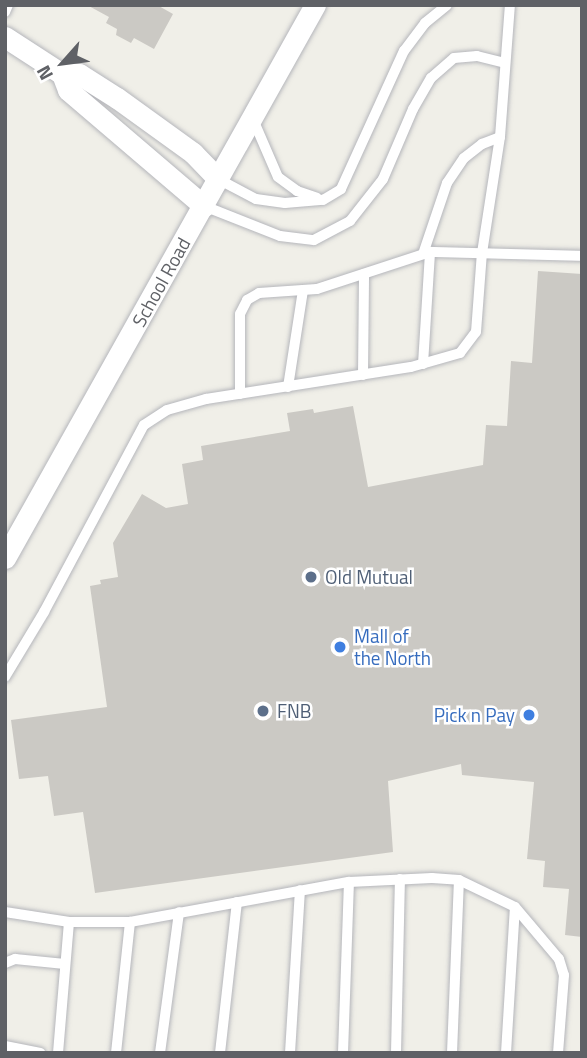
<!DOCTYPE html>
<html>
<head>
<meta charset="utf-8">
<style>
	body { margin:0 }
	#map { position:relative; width:587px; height:1058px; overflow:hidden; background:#f0efe8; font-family:"Titillium Web",sans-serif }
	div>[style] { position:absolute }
	.building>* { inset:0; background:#cbc9c4 }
	.roads { filter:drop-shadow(0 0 2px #b5b6bb) drop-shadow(0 0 2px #b5b6bb) }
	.service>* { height:10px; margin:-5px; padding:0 5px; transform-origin:5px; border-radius:5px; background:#fff }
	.minor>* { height:21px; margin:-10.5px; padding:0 10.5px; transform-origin:10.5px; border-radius:10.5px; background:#fff }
	.dots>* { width:19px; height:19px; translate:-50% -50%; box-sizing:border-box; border:4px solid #fff; border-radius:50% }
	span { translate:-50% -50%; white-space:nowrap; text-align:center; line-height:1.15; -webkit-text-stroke:5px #fff; paint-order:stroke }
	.street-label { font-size:19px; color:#5f6166 }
	.service-label { font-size:19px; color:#4e5e75 }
	.left { translate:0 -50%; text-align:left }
	.shop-label { font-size:19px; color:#366cbe }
	.right { translate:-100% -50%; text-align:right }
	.frame { position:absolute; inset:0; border:7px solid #5f6166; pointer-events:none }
	.north { position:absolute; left:28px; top:28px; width:70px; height:70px; -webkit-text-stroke:5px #fff; paint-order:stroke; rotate:242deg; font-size:19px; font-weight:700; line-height:28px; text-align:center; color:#5f6166 }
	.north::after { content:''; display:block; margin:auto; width:24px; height:32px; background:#5f6166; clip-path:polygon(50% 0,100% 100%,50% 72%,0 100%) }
</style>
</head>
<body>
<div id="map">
	<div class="building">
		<i style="clip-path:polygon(87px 5px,157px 5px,173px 14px,154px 49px,134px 38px,131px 43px,116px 35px,117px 29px,106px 23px,109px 17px)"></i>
		<i style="clip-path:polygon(538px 271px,582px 274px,582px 937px,565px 935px,569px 889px,543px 887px,545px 861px,527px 859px,534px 782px,462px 775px,461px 764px,388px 781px,393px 852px,95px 893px,83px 812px,54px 816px,48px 776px,19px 779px,11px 720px,107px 707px,90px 586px,101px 584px,100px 580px,118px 577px,113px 543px,142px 494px,166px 508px,188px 504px,182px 464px,203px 460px,201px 446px,290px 431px,287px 413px,313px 409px,314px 413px,353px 406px,368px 487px,483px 465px,486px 425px,507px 426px,511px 361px,532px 363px)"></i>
	</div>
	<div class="roads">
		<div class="service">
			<i style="left:5px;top:12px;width:8px;rotate:-67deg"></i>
			<i style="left:252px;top:117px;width:65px;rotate:66.6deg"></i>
			<i style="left:278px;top:177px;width:24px;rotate:36deg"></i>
			<i style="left:297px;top:191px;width:21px;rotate:19deg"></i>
			<i style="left:218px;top:179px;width:43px;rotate:27.8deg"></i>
			<i style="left:256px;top:199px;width:29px;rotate:8deg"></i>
			<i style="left:285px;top:203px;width:38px;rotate:-5deg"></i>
			<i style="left:323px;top:200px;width:21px;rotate:-31deg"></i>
			<i style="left:341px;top:189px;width:152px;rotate:-65.5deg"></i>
			<i style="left:404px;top:51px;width:35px;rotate:-53deg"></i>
			<i style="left:425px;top:23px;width:28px;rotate:-39deg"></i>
			<i style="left:204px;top:206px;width:82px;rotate:21.5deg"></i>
			<i style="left:280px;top:236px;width:34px;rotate:7deg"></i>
			<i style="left:314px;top:240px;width:41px;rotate:-27.8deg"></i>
			<i style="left:350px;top:221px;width:53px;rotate:-51.8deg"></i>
			<i style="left:383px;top:179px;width:76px;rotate:-66.8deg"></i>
			<i style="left:413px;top:109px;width:36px;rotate:-60deg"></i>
			<i style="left:431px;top:78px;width:30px;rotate:-41deg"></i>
			<i style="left:454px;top:58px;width:23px;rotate:-5deg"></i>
			<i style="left:477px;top:56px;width:29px;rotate:14deg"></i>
			<i style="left:423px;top:254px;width:75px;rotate:-71.3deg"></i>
			<i style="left:447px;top:183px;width:30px;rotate:-56deg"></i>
			<i style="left:464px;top:158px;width:23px;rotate:-38deg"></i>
			<i style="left:482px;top:144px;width:19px;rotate:-21deg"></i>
			<i style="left:423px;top:364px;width:112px;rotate:-86.4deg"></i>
			<i style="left:363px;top:375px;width:101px;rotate:-89.4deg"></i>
			<i style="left:288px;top:387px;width:98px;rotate:-81.2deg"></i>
			<i style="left:240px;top:394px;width:80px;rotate:-90deg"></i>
			<i style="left:240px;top:314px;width:16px;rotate:-63deg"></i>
			<i style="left:247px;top:300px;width:14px;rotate:-30deg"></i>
			<i style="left:259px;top:293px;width:58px;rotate:-3.9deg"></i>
			<i style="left:317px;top:289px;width:119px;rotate:-18.1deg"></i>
			<i style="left:430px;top:252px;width:152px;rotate:1.5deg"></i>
			<i style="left:5px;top:677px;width:76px;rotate:-59deg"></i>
			<i style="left:44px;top:612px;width:212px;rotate:-61.9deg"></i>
			<i style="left:144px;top:425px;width:27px;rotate:-33deg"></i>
			<i style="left:167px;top:410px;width:41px;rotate:-15.8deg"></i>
			<i style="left:206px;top:399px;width:207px;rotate:-8.9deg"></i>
			<i style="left:411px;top:367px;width:51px;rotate:-15.9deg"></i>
			<i style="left:460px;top:353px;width:26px;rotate:-53deg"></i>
			<i style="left:476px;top:332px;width:79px;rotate:-85.7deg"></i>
			<i style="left:482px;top:253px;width:117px;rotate:-81.2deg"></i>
			<i style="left:500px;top:137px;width:132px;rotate:-85.7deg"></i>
			<i style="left:5px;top:912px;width:65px;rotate:8.9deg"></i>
			<i style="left:69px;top:922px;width:61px"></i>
			<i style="left:130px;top:922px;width:223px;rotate:-10.4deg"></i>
			<i style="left:349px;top:882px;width:83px;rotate:-2.8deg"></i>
			<i style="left:432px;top:878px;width:27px;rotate:4deg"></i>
			<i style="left:459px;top:880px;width:62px;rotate:25.7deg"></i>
			<i style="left:515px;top:907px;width:68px;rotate:49.8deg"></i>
			<i style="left:559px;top:959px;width:17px;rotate:73deg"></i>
			<i style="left:564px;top:975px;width:78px;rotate:94.4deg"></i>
			<i style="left:5px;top:963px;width:11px;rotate:-22deg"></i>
			<i style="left:15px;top:959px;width:50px;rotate:5.7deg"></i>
			<i style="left:5px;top:1046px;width:36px;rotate:11deg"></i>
			<i style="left:58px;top:1053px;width:131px;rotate:-85.2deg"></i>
			<i style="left:116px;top:1053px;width:132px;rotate:-83.9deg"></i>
			<i style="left:160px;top:1053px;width:142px;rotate:-82.3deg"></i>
			<i style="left:220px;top:1053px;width:152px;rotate:-83.6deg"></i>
			<i style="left:290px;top:1053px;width:163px;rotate:-86.5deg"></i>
			<i style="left:343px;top:1053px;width:171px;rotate:-88deg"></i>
			<i style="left:396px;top:1053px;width:174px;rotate:-88.7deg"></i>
			<i style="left:452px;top:1053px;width:173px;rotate:-87.7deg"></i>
			<i style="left:506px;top:1053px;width:146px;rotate:-86.5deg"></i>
		</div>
		<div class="minor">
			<i style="left:5px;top:37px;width:68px;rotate:33deg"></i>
			<i style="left:62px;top:74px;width:17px"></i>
			<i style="left:79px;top:74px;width:45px;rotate:32.3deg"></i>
			<i style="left:117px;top:98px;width:94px;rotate:35.9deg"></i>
			<i style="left:193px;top:153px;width:36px;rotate:46deg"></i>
			<i style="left:62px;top:74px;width:17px;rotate:69deg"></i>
			<i style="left:68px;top:90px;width:179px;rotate:40.5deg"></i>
			<i style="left:5px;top:558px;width:634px;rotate:-60.73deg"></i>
		</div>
	</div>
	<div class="dots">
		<i style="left:311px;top:577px;background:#5c6f8a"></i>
		<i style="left:340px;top:647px;background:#3f7fe0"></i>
		<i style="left:263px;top:711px;background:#5c6f8a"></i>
		<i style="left:529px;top:715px;background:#3f7fe0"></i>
	</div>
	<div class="street-label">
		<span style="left:161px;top:282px;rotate:-61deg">School Road</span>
	</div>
	<div class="service-label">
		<span class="left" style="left:325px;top:577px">Old Mutual</span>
		<span class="left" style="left:277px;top:711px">FNB</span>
	</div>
	<div class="shop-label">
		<span class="left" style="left:354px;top:647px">Mall of<br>the North</span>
		<span class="right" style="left:515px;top:715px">Pick n Pay</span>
	</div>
	<div class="frame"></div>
	<div class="north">N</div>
</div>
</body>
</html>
